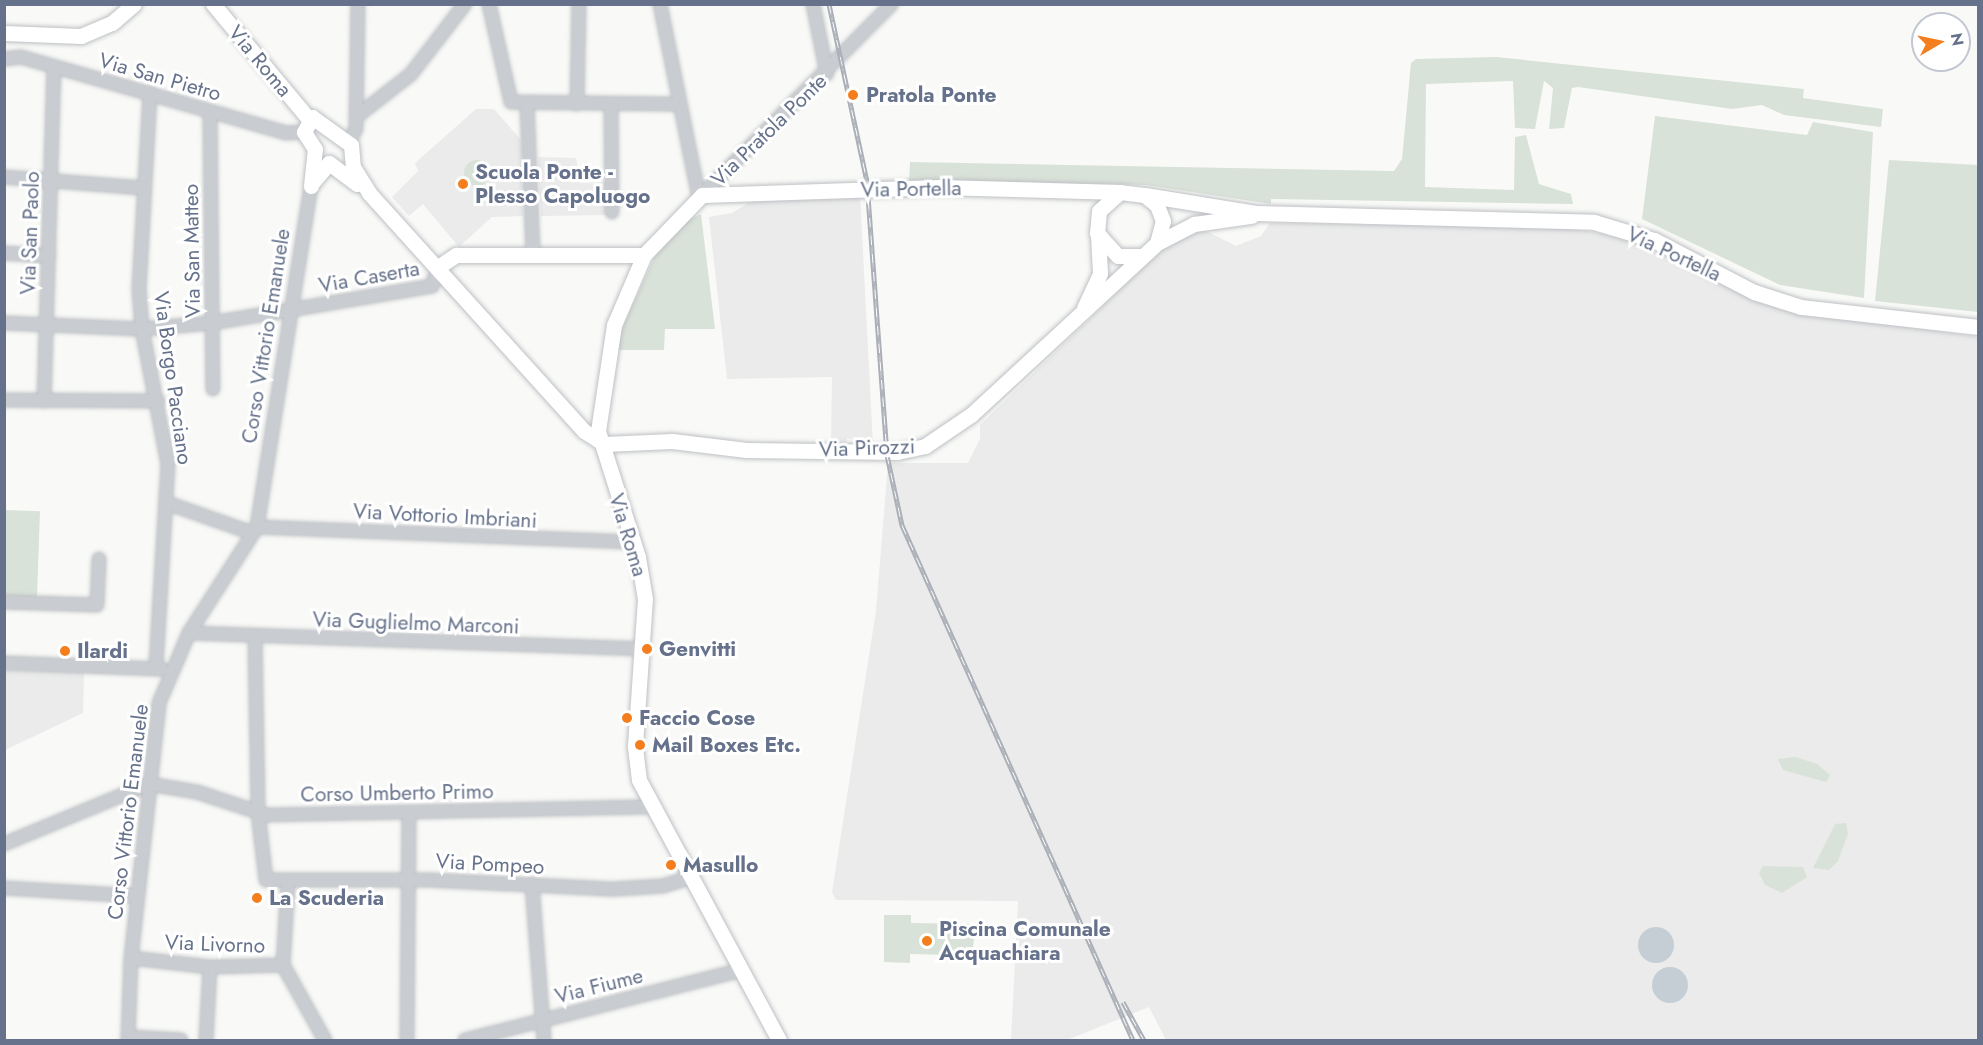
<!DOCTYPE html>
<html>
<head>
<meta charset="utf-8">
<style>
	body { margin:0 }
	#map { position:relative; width:1983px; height:1045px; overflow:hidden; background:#f9faf7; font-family:Jost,sans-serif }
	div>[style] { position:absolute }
	.built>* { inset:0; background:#eaebea }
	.green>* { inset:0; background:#d9e2d8; transform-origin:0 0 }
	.round { border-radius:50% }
	.water>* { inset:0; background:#c6ced5 }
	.roads { filter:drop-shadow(0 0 2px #bec0c5) drop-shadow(0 0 2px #bec0c5) }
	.minor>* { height:12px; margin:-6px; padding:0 6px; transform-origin:6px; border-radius:6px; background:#c9ccd1 }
	.major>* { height:15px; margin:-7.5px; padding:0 7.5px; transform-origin:7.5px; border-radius:7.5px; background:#fff }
	.rail>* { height:5px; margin-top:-2.5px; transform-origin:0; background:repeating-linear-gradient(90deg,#fff 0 9px,#abafb7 0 18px); box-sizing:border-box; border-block:2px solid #abafb7 }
	.dots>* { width:16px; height:16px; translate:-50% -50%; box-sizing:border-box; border:3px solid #fff; border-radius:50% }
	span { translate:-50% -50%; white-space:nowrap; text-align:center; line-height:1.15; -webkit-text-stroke:6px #fff; paint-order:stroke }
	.street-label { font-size:21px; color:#66728b }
	.poi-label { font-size:21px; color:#66728b; font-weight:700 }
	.left { translate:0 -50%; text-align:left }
	.frame { position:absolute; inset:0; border:6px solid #66728b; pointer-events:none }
	.north { position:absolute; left:1911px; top:12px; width:60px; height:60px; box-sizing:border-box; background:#fff; border:2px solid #c2c7d1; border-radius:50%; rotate:81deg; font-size:16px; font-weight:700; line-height:24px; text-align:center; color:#66728b }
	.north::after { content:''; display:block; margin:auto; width:21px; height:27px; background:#f47e1d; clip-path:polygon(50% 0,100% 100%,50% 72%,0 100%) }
</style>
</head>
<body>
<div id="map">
	<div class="built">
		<i style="clip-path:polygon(476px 109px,494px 109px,521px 140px,523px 216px,492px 217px,459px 247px,423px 204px,409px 216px,392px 197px,418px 171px,415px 163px)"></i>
		<i style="clip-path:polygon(538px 157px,576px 158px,580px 183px,607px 182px,607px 215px,541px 216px)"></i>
		<i style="clip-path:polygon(860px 195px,873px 445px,847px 438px,846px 445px,831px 445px,832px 377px,727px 379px,709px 217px,732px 213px,756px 198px)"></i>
		<i style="clip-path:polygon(1270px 223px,1557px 227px,1599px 233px,1640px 244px,1781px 310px,1978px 337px,1978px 1040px,1166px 1040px,1149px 1007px,1067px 1040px,1011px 1040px,1018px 901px,836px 900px,832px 892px,876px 611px,888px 463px,968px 463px,980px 439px,980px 425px,1168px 243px,1202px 229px,1236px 246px,1261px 236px)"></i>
		<i style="clip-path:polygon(5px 670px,84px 672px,83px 713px,5px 750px)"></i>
	</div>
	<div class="green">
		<i style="clip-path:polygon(1496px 57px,1804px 89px,1803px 98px,1883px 109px,1881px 127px,1784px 115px,1762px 105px,1732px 109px,1578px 87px,1572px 88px,1564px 128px,1549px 129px,1553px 88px,1544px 81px,1535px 129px,1515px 128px,1513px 81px,1426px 84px,1425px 187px,1514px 190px,1515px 137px,1526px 135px,1539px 184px,1571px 194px,1573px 204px,1271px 199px,1271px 204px,1146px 185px,909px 180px,910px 162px,1394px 171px,1402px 159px,1411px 63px,1416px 59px)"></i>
		<i style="clip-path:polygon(1655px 116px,1807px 135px,1813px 122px,1873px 132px,1864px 298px,1780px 285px,1642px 219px)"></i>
		<i class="round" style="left:464px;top:160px;width:26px;height:26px"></i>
		<i style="clip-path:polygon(1889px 160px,1978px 165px,1978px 312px,1875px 301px)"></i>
		<i style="clip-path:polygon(701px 214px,715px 329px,665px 329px,664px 350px,612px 350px,657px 252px,683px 222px)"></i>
		<i style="left:5px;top:510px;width:35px;height:88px;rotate:2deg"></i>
		<i style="clip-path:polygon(1796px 757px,1817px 764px,1830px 775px,1826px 782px,1783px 770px,1778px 759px)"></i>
		<i style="clip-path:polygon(1846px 823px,1848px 834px,1838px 861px,1829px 870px,1813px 868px,1835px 824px)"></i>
		<i style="clip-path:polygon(1763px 866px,1803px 867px,1807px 877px,1782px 893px,1765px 885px,1759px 873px)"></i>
		<i style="clip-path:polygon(884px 915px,911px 915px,911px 923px,976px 924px,971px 962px,950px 962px,949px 955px,910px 954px,910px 963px,884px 962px)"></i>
	</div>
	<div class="water">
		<i class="round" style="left:1638px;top:927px;width:36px;height:36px"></i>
		<i class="round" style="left:1652px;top:967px;width:36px;height:36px"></i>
	</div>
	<div class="roads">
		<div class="minor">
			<i style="left:489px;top:4px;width:100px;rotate:77.3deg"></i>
			<i style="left:511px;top:102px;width:169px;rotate:0.7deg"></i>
			<i style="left:660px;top:4px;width:198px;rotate:78.6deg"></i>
			<i style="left:813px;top:4px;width:71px;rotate:78.7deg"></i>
			<i style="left:4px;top:59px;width:17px;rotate:-7deg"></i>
			<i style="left:21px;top:57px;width:276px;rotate:16deg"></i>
			<i style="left:286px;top:133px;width:18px;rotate:-3deg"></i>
			<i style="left:150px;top:93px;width:196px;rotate:93.2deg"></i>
			<i style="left:139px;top:289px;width:40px;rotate:85.7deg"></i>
			<i style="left:142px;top:329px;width:137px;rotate:79.1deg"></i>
			<i style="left:168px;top:464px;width:205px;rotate:93.4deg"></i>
			<i style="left:527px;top:104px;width:152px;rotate:87.7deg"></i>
			<i style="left:577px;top:104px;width:100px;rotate:-88.9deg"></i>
			<i style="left:611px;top:104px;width:108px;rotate:89.5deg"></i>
			<i style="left:210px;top:112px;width:277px;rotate:89.4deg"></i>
			<i style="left:356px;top:117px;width:70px;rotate:-38deg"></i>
			<i style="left:411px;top:74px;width:88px;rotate:-52.4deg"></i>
			<i style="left:348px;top:144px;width:17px;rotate:-62deg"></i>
			<i style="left:356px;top:129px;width:125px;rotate:-89.1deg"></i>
			<i style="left:4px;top:177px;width:139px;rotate:4.5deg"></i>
			<i style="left:702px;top:195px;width:269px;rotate:-45.2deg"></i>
			<i style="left:4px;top:253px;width:45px;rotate:3.8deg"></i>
			<i style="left:4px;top:323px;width:138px;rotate:2.5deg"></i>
			<i style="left:142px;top:329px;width:70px;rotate:-4.9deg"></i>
			<i style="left:212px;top:323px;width:223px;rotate:-9.5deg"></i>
			<i style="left:432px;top:286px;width:20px;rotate:-72deg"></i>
			<i style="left:4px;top:400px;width:154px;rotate:0.4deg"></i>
			<i style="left:44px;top:401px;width:334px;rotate:-88.3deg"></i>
			<i style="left:167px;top:503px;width:90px;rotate:19.4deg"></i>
			<i style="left:257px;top:527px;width:375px;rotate:2.3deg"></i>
			<i style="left:4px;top:602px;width:93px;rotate:1.8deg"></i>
			<i style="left:97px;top:605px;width:46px;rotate:-87.5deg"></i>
			<i style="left:189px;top:633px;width:452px;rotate:2deg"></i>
			<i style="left:255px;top:637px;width:175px;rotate:89deg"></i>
			<i style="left:258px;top:812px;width:68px;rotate:83.3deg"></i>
			<i style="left:266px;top:880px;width:162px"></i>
			<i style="left:428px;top:880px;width:187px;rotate:2.8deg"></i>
			<i style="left:615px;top:889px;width:48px;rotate:-3.6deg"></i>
			<i style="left:663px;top:886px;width:27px;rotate:-17deg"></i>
			<i style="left:4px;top:663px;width:158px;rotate:2.2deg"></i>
			<i style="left:4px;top:844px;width:157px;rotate:-22.5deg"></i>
			<i style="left:149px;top:784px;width:49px;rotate:9.5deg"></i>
			<i style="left:197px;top:792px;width:74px;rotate:18.2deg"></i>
			<i style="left:267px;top:815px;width:383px;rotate:-1.2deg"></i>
			<i style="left:532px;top:884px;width:156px;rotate:85.6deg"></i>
			<i style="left:4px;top:888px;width:133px;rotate:3.4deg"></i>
			<i style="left:131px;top:958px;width:80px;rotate:6.5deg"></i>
			<i style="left:210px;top:967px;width:73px;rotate:-1.6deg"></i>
			<i style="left:283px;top:965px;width:86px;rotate:60.8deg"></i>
			<i style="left:283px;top:965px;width:82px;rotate:-86.5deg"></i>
			<i style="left:128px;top:1037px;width:53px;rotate:3.2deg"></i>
			<i style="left:128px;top:1040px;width:82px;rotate:-87.9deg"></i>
			<i style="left:131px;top:958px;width:257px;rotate:-83.7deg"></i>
			<i style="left:159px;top:703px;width:76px;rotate:-66.8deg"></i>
			<i style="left:189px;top:633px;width:126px;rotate:-57.3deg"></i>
			<i style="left:257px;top:527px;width:345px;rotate:-81deg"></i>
			<i style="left:206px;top:1040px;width:73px;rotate:-86.9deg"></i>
			<i style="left:407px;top:1040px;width:228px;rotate:-89.5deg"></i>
			<i style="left:465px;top:1040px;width:286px;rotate:-14.2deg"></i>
		</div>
		<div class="major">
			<i style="left:213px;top:4px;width:147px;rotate:50.2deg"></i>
			<i style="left:4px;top:33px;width:77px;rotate:2.2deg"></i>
			<i style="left:81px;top:36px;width:34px;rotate:-23deg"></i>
			<i style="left:112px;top:23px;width:29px;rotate:-41deg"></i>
			<i style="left:312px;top:183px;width:26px;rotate:-50deg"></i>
			<i style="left:329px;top:163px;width:35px;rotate:37deg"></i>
			<i style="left:311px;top:186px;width:37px;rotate:-84deg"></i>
			<i style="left:315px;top:149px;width:20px;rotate:-123deg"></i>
			<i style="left:304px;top:132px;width:17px;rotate:-62deg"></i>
			<i style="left:312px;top:117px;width:48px;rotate:35.7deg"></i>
			<i style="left:351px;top:145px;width:22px;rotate:85deg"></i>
			<i style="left:353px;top:167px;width:31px;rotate:58deg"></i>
			<i style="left:369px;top:193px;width:321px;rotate:47.9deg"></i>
			<i style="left:584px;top:431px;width:24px;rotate:33deg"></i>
			<i style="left:604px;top:444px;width:68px;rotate:-2.5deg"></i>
			<i style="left:672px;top:441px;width:75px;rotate:6.9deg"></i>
			<i style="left:746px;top:450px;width:151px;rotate:0.8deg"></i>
			<i style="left:897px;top:452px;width:29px;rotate:-12deg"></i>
			<i style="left:925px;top:446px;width:57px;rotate:-34.2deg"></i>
			<i style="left:972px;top:414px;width:252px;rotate:-42.7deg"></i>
			<i style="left:1157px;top:243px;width:23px;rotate:-75deg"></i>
			<i style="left:1163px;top:221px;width:17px;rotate:-111deg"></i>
			<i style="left:1157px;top:205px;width:16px;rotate:-142deg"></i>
			<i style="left:1144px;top:195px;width:24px;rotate:-173deg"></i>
			<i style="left:1120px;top:192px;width:28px;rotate:138deg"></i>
			<i style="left:1099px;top:211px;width:22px;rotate:95deg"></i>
			<i style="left:1097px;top:233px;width:31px;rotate:48deg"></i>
			<i style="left:1118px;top:256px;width:23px"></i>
			<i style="left:1145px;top:195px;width:112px;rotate:9.2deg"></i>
			<i style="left:1256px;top:213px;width:338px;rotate:1.5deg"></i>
			<i style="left:1594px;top:222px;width:63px;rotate:16.7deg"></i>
			<i style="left:1654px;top:240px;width:113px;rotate:27.5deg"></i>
			<i style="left:1754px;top:292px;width:49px;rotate:17.7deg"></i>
			<i style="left:1801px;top:307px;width:178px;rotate:6.4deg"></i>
			<i style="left:1157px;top:243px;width:42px;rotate:-27.2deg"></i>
			<i style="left:1194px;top:224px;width:58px;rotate:-8deg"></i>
			<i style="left:438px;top:267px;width:22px;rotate:-34deg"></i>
			<i style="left:456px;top:255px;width:188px"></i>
			<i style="left:1084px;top:308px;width:38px;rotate:-65deg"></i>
			<i style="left:1100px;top:273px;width:37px;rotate:-93deg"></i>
			<i style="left:779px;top:1040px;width:295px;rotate:-118.3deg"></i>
			<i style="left:639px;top:780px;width:35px;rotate:-97deg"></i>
			<i style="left:635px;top:745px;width:146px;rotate:-86.1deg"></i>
			<i style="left:645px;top:599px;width:43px;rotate:-99.5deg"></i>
			<i style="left:638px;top:557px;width:132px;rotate:-107.6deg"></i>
			<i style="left:598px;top:431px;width:107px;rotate:-81.4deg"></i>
			<i style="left:614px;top:325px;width:76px;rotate:-66.8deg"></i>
			<i style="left:644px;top:255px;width:83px;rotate:-46deg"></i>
			<i style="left:702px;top:195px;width:239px;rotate:-1.9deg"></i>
			<i style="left:941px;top:187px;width:179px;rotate:1.6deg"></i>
		</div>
	</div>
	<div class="rail">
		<i style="left:829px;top:4px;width:182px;rotate:77.9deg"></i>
		<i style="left:867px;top:182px;width:274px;rotate:85.8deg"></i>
		<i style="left:887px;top:455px;width:72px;rotate:77.9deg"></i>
		<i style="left:902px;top:525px;width:564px;rotate:65.84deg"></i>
		<i style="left:1123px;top:1002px;width:43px;rotate:61.1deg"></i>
	</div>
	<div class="dots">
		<i style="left:853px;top:95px;background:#f47e1d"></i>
		<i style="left:463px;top:184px;background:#f47e1d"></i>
		<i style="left:647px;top:649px;background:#f47e1d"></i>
		<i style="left:65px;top:651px;background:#f47e1d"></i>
		<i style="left:627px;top:718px;background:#f47e1d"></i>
		<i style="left:640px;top:745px;background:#f47e1d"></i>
		<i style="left:671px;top:865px;background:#f47e1d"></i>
		<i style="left:257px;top:898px;background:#f47e1d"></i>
		<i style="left:927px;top:941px;background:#f47e1d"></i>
	</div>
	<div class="street-label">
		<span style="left:260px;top:61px;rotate:50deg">Via Roma</span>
		<span style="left:160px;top:77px;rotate:16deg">Via San Pietro</span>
		<span style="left:769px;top:130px;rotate:-44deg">Via Pratola Ponte</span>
		<span style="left:911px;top:189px;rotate:-1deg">Via Portella</span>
		<span style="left:30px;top:233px;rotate:-88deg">Via San Paolo</span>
		<span style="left:192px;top:251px;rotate:-91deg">Via San Matteo</span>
		<span style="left:1674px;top:254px;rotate:25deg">Via Portella</span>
		<span style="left:369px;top:277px;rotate:-10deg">Via Caserta</span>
		<span style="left:266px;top:336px;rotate:-81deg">Corso Vittorio Emanuele</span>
		<span style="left:173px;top:378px;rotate:82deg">Via Borgo Pacciano</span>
		<span style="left:867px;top:448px;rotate:-2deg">Via Pirozzi</span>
		<span style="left:445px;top:516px;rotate:3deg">Via Vottorio Imbriani</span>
		<span style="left:628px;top:535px;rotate:73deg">Via Roma</span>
		<span style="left:416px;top:623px;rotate:2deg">Via Guglielmo Marconi</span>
		<span style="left:397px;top:793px;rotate:-1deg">Corso Umberto Primo</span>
		<span style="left:128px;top:812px;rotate:-83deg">Corso Vittorio Emanuele</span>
		<span style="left:490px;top:864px;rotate:3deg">Via Pompeo</span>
		<span style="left:215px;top:944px;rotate:2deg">Via Livorno</span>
		<span style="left:599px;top:986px;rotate:-14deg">Via Fiume</span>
	</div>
	<div class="poi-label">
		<span class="left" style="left:866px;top:95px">Pratola Ponte</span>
		<span class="left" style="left:475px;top:184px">Scuola Ponte -<br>Plesso Capoluogo</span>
		<span class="left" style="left:659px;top:649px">Genvitti</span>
		<span class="left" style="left:77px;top:651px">Ilardi</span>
		<span class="left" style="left:639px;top:718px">Faccio Cose</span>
		<span class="left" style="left:652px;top:745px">Mail Boxes Etc.</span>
		<span class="left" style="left:683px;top:865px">Masullo</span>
		<span class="left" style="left:269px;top:898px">La Scuderia</span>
		<span class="left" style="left:939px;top:941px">Piscina Comunale<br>Acquachiara</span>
	</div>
	<div class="frame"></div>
	<div class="north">N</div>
</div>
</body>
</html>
